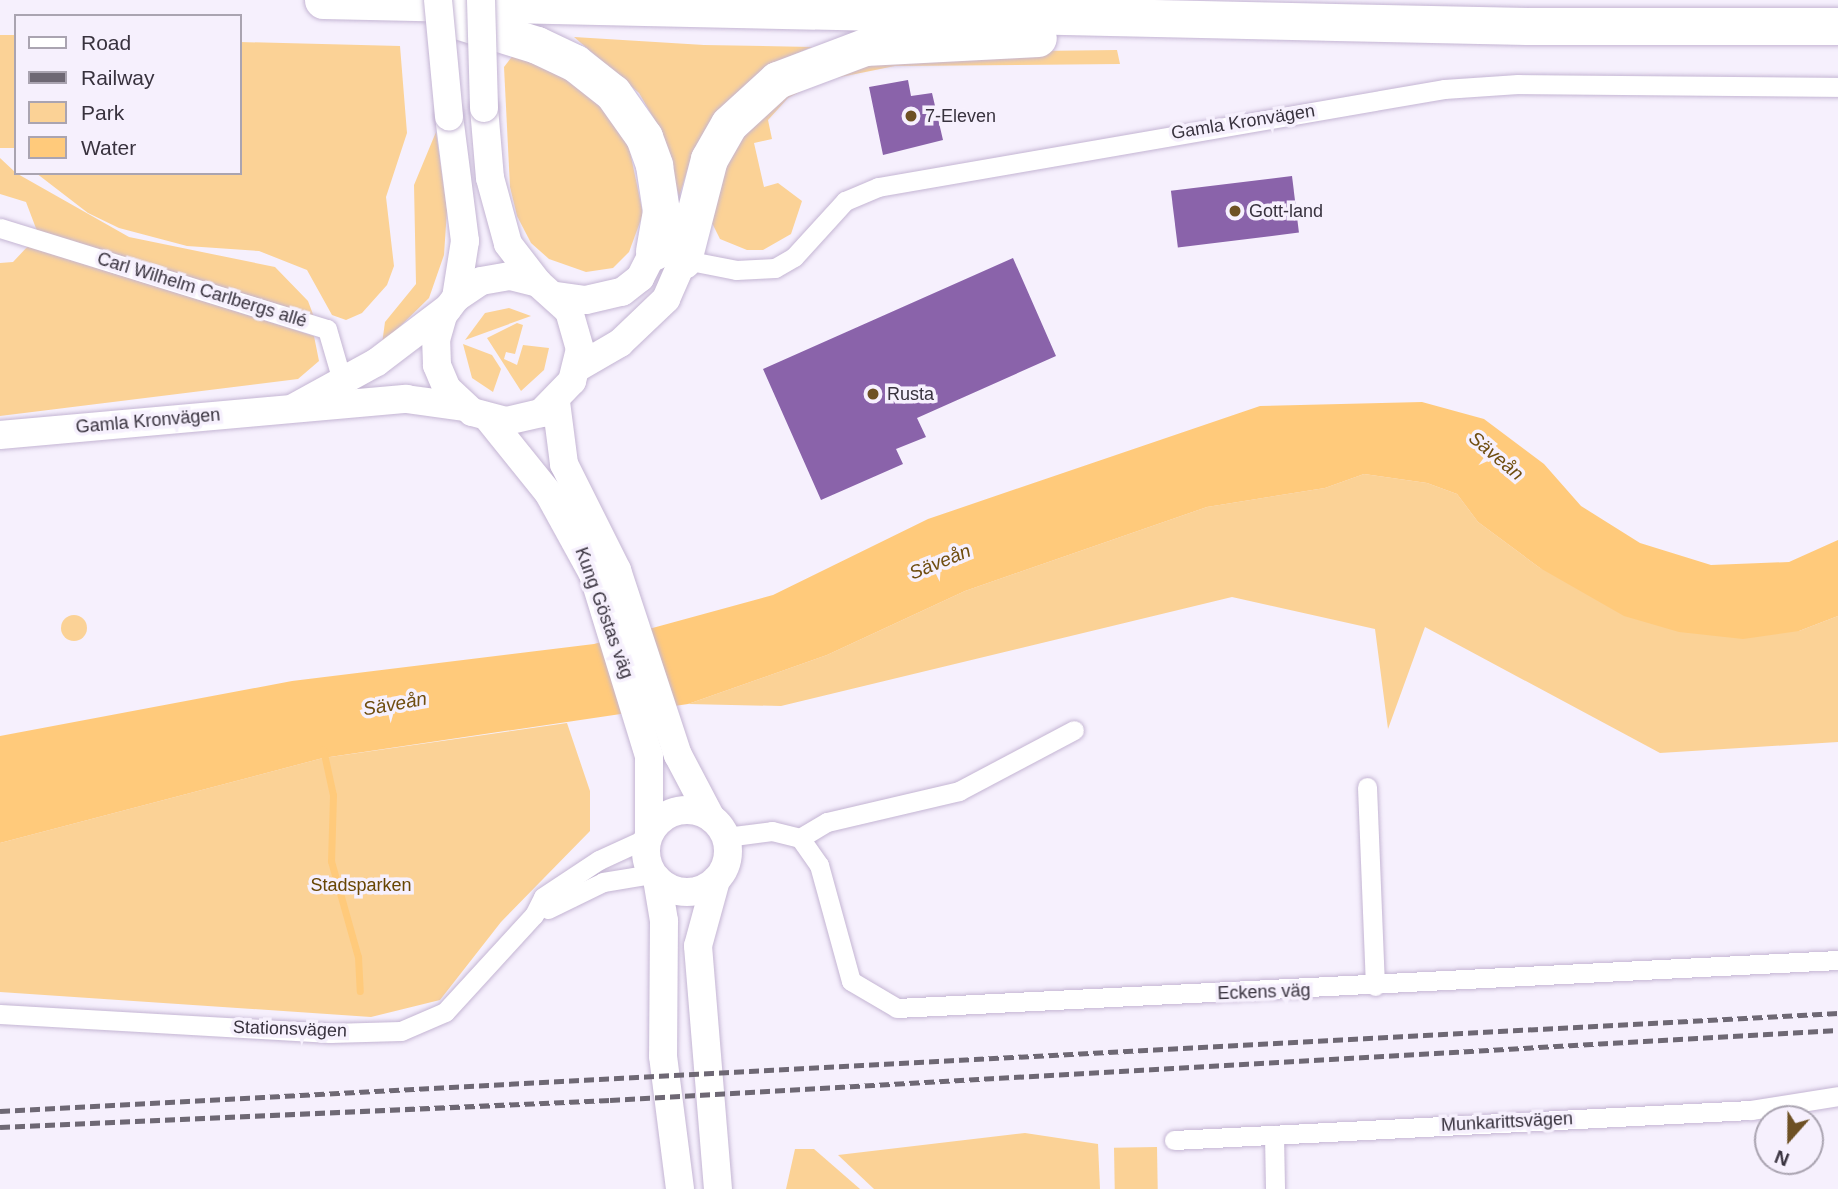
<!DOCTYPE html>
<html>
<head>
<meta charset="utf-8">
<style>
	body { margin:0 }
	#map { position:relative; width:1838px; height:1189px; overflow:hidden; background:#f6f0fd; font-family:Helvetica,sans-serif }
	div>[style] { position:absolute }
	.green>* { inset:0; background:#fbd296; transform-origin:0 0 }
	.round { border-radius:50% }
	.water>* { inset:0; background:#ffca7b }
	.stream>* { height:7px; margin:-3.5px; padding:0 3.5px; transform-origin:3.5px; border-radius:3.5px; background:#ffca7b }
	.building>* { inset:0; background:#8a63aa; transform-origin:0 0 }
	.roads { filter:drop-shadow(0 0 2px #c4b5d3) drop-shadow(0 0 2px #c4b5d3) }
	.street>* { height:19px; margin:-9.5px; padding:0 9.5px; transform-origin:9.5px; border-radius:9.5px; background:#fff }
	.secondary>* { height:28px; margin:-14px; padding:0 14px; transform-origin:14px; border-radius:14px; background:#fff }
	.secondary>.ring { margin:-14px; padding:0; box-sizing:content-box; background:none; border:28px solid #fff; border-radius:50% }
	.highway>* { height:37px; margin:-18.5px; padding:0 18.5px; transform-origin:18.5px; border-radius:18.5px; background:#fff }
	.rail>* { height:5px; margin-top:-2.5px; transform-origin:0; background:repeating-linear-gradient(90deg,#6e6874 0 10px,transparent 0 15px) }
	.bridges { filter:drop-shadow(0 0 2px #c4b5d3) drop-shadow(0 0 2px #c4b5d3) }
	.secondary-bridge>* { height:28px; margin:-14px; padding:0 14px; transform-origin:14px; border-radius:14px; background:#fff }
	.dots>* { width:19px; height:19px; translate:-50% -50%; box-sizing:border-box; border:4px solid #f6f0fd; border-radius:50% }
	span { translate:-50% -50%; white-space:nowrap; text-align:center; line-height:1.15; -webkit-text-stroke:7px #f6f0fd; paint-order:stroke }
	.poi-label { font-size:18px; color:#38323e }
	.left { translate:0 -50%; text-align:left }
	.street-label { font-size:18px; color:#38323e }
	.park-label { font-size:18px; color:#684603 }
	.water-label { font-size:19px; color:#6f4d0f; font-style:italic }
	.legend { position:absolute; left:14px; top:14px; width:228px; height:161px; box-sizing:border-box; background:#f6f0fd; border:2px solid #aaa4b1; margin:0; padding:9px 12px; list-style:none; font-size:21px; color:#38323e }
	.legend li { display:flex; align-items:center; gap:14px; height:35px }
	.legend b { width:35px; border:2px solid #aaa4b1 }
	.north { position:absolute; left:1754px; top:1105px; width:70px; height:70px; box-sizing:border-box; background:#f6f0fd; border:2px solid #aaa4b1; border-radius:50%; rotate:201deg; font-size:19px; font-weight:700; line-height:28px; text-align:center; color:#38323e }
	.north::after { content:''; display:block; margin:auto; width:24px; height:32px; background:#6e5124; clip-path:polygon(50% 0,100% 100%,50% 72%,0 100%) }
</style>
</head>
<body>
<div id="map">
	<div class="green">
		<i style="left:0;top:35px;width:16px;height:113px"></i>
		<i style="clip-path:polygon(574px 37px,704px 45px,812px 47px,779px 61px,693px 152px,679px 197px,661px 131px,639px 93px)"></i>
		<i style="clip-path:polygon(240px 42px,400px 46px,407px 133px,386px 197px,394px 266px,387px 285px,362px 313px,346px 320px,332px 315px,307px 270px,259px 251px,187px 246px,119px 228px,88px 213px,36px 173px,240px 173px)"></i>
		<i style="clip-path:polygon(1117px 50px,1120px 64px,895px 66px,821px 81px,788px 98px,768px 120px,772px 139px,754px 143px,764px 187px,778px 183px,802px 201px,791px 234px,763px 250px,747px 250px,720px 239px,712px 223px,709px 196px,751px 111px,823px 68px,966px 52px)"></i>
		<i style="clip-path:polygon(514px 54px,569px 76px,596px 96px,627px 137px,643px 214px,629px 252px,613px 268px,586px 272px,549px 259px,531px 243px,517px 216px,510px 187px,504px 67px)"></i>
		<i style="clip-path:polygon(436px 132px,447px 210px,444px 255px,429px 298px,382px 344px,385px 322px,416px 284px,414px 185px)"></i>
		<i style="clip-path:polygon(0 158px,16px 173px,129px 237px,275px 267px,308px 301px,314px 317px,37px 231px,26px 202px,0 194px)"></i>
		<i style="clip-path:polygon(28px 246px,314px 336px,319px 361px,298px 379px,0 416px,0 263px,13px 262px)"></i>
		<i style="clip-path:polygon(509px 308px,531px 316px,465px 340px,485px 313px)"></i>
		<i style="clip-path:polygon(517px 323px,523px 325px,515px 354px,506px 352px,504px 359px,517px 365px,523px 345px,549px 348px,544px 370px,521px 391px,487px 338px)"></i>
		<i style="clip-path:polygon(463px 344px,492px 355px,501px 369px,493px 392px,472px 378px)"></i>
		<i style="clip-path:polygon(1364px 474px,1427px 483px,1457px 494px,1478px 522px,1540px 568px,1799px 631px,1838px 616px,1838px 742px,1660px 753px,1425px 627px,1388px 729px,1375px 629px,1232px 597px,781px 706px,688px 704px,827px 655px,965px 591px,1207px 507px,1325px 488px)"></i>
		<i class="round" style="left:61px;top:615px;width:26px;height:26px"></i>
		<i style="clip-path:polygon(567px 723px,590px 791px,590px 831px,501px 922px,440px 1000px,371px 1017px,0 992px,0 843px,323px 758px)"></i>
		<i style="clip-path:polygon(1025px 1133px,1098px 1144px,1100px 1189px,874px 1189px,838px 1155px)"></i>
		<i style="left:1157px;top:1147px;width:42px;height:43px;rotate:89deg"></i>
		<i style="clip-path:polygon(795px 1149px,814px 1149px,860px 1189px,786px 1189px)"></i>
	</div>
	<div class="water">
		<i style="clip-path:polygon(1422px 402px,1484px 419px,1544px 464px,1581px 506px,1640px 543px,1711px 565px,1789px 562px,1838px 540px,1838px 616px,1799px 631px,1743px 639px,1679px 632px,1624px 616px,1540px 568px,1478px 522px,1457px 494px,1427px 483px,1364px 474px,1325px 488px,1207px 507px,965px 591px,827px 655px,688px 704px,323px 758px,0 843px,0 736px,292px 681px,594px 644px,773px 595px,928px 519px,1260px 406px)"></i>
	</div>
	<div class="stream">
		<i style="left:323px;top:749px;width:47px;rotate:77.7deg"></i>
		<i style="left:333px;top:795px;width:66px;rotate:91.7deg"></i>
		<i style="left:331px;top:861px;width:100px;rotate:74.3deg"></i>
		<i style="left:358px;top:957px;width:34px;rotate:87deg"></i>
	</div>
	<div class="building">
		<i style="clip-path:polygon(908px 80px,911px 96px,932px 93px,943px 140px,883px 155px,869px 87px)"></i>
		<i style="left:1292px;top:176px;width:57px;height:122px;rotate:83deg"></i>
		<i style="clip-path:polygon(1013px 258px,1056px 356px,917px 418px,926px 437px,896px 449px,903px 464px,821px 500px,763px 369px)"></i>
	</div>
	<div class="roads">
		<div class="street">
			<i style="left:0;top:228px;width:342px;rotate:17.2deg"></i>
			<i style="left:327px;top:329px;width:65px;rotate:73.8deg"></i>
			<i style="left:675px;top:258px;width:62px;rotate:11.1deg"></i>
			<i style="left:736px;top:270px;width:39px;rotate:-3deg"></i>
			<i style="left:775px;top:268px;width:22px;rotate:-30deg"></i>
			<i style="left:794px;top:257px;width:76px;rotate:-47.7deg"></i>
			<i style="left:845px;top:201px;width:36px;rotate:-23deg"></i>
			<i style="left:878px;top:187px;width:574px;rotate:-9.82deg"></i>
			<i style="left:1444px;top:89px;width:74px;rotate:-3.9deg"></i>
			<i style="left:1518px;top:84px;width:320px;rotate:0.5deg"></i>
			<i style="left:1367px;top:787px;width:199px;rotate:87.7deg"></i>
			<i style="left:726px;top:837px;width:46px;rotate:-7.4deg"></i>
			<i style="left:772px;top:831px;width:29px;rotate:14deg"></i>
			<i style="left:800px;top:838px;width:33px;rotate:55deg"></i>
			<i style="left:819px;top:865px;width:120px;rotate:74.6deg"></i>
			<i style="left:851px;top:981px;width:53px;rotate:30.4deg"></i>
			<i style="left:897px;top:1008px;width:942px;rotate:-2.92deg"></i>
			<i style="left:800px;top:838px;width:31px;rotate:-31deg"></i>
			<i style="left:827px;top:822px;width:136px;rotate:-13.2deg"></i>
			<i style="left:959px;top:791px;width:130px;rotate:-27.9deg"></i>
			<i style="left:548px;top:909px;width:61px;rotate:-26.1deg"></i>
			<i style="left:603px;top:882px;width:50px;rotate:-9.3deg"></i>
			<i style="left:0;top:1014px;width:331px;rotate:3.3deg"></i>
			<i style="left:330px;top:1033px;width:71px;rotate:-1.6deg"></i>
			<i style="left:401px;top:1031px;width:48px;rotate:-23.4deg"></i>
			<i style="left:445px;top:1012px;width:132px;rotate:-47.5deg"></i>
			<i style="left:534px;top:915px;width:20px;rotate:-63deg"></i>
			<i style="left:543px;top:897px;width:67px;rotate:-33.5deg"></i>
			<i style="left:599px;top:860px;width:53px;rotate:-24.6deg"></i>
			<i style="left:1274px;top:1135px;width:54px;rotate:88.9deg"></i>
			<i style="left:1174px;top:1140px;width:578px;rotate:-2.98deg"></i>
			<i style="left:1751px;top:1110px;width:88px;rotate:-9.1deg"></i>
		</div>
		<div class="secondary">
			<i style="left:484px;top:108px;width:70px;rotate:85.1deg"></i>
			<i style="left:490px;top:178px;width:68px;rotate:74.7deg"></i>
			<i style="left:508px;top:244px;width:49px;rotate:52.4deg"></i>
			<i style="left:538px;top:283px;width:42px;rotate:42.1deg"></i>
			<i style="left:569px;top:311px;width:40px;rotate:74deg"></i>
			<i style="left:580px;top:349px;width:33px;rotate:104deg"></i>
			<i style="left:572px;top:381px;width:45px;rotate:134.1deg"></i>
			<i style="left:541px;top:413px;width:36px;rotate:167deg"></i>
			<i style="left:506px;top:421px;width:35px;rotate:-165deg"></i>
			<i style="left:472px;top:412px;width:34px;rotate:-137deg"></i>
			<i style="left:447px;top:389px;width:26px;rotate:-113deg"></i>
			<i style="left:437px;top:365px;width:25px;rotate:-92deg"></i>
			<i style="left:436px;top:340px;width:26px;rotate:-74deg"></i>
			<i style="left:443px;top:315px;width:21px;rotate:-53deg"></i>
			<i style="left:456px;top:298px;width:30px;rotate:-34deg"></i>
			<i style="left:481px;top:281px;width:29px;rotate:-10deg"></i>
			<i style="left:510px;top:276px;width:29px;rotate:14deg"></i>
			<i style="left:449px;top:116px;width:126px;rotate:82.7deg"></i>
			<i style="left:465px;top:241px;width:58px;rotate:99deg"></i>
			<i style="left:557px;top:296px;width:29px;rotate:8deg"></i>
			<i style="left:586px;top:300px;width:37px;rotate:-13deg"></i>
			<i style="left:622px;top:292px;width:23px;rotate:-38deg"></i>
			<i style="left:640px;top:278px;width:30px;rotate:-63deg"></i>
			<i style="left:577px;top:368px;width:50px;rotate:-30.2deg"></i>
			<i style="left:620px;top:343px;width:64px;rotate:-43.7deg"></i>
			<i style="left:666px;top:299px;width:43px;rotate:-66.4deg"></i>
			<i style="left:556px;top:402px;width:63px;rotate:82.6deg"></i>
			<i style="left:564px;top:464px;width:119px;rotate:63.4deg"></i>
			<i style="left:617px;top:570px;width:195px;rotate:71.8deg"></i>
			<i style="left:678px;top:755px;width:69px;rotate:62.3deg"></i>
			<i style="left:295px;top:407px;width:94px;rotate:-28.8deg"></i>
			<i style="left:377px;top:362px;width:89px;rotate:-37.3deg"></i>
			<i style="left:488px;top:418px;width:97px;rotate:51.2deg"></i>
			<i style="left:549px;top:494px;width:91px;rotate:61.2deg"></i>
			<i style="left:593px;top:574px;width:190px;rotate:72.9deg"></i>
			<i style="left:649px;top:756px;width:78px;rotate:90deg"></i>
			<i style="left:0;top:435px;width:408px;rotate:-5.1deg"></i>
			<i style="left:406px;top:399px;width:60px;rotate:7.7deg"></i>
			<i class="ring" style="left:646px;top:810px;width:54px;height:54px"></i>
			<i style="left:657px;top:879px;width:43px;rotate:80.5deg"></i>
			<i style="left:664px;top:921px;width:135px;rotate:90.4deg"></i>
			<i style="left:663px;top:1056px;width:134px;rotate:82.7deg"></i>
			<i style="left:716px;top:880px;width:68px;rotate:105.3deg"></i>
			<i style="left:698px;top:946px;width:244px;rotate:85.3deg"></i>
		</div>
		<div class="highway">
			<i style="left:323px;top:0;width:1204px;rotate:1.24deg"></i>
			<i style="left:1527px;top:26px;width:311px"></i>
			<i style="left:447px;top:17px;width:94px;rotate:17.3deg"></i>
			<i style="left:537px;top:45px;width:42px;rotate:25.3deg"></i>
			<i style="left:575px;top:63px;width:48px;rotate:38.3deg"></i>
			<i style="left:613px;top:93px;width:54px;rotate:54.8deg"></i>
			<i style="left:644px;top:137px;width:30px;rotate:70deg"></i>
			<i style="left:654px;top:165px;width:47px;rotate:81.3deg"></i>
			<i style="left:661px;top:211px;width:41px;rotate:99.9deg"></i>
			<i style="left:683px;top:260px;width:104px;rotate:-75.6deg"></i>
			<i style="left:709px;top:159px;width:40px;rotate:-60.3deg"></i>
			<i style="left:729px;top:124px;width:65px;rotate:-42.5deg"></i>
			<i style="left:777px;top:80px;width:94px;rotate:-20.6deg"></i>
			<i style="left:865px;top:47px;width:173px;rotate:-3deg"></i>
		</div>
	</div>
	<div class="rail">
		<i style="left:0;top:1111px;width:1841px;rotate:-3.05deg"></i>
		<i style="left:0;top:1127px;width:611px;rotate:-2.53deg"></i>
		<i style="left:610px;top:1100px;width:1230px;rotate:-3.26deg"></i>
	</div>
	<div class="bridges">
		<div class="secondary-bridge">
			<i style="left:438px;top:0;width:117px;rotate:84.6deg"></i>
			<i style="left:481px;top:0;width:108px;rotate:88.4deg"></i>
		</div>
	</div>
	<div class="dots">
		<i style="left:911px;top:116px;background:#6e5124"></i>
		<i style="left:1235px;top:211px;background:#6e5124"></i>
		<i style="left:873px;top:394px;background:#6e5124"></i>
	</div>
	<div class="poi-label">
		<span class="left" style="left:925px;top:116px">7-Eleven</span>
		<span class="left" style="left:1249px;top:211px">Gott-land</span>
		<span class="left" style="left:887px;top:394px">Rusta</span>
	</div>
	<div class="street-label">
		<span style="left:1243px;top:122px;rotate:-9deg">Gamla Kronvägen</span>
		<span style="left:202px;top:290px;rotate:17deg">Carl Wilhelm Carlbergs allé</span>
		<span style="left:148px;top:421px;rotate:-5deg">Gamla Kronvägen</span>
		<span style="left:604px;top:613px;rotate:70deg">Kung Göstas väg</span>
		<span style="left:1264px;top:992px;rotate:-2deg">Eckens väg</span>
		<span style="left:290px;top:1029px;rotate:2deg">Stationsvägen</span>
		<span style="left:1507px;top:1122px;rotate:-3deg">Munkarittsvägen</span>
	</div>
	<div class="park-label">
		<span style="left:361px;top:885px">Stadsparken</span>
	</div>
	<div class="water-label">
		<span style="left:1496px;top:456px;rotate:40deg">Säveån</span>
		<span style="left:940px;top:562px;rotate:-22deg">Säveån</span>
		<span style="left:395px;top:704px;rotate:-10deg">Säveån</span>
	</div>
	<ul class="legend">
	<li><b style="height:9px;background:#fff"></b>Road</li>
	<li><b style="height:9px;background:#6e6874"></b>Railway</li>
	<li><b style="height:19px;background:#fbd296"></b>Park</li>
	<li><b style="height:19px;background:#ffca7b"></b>Water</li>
	</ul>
	<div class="north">N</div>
</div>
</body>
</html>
